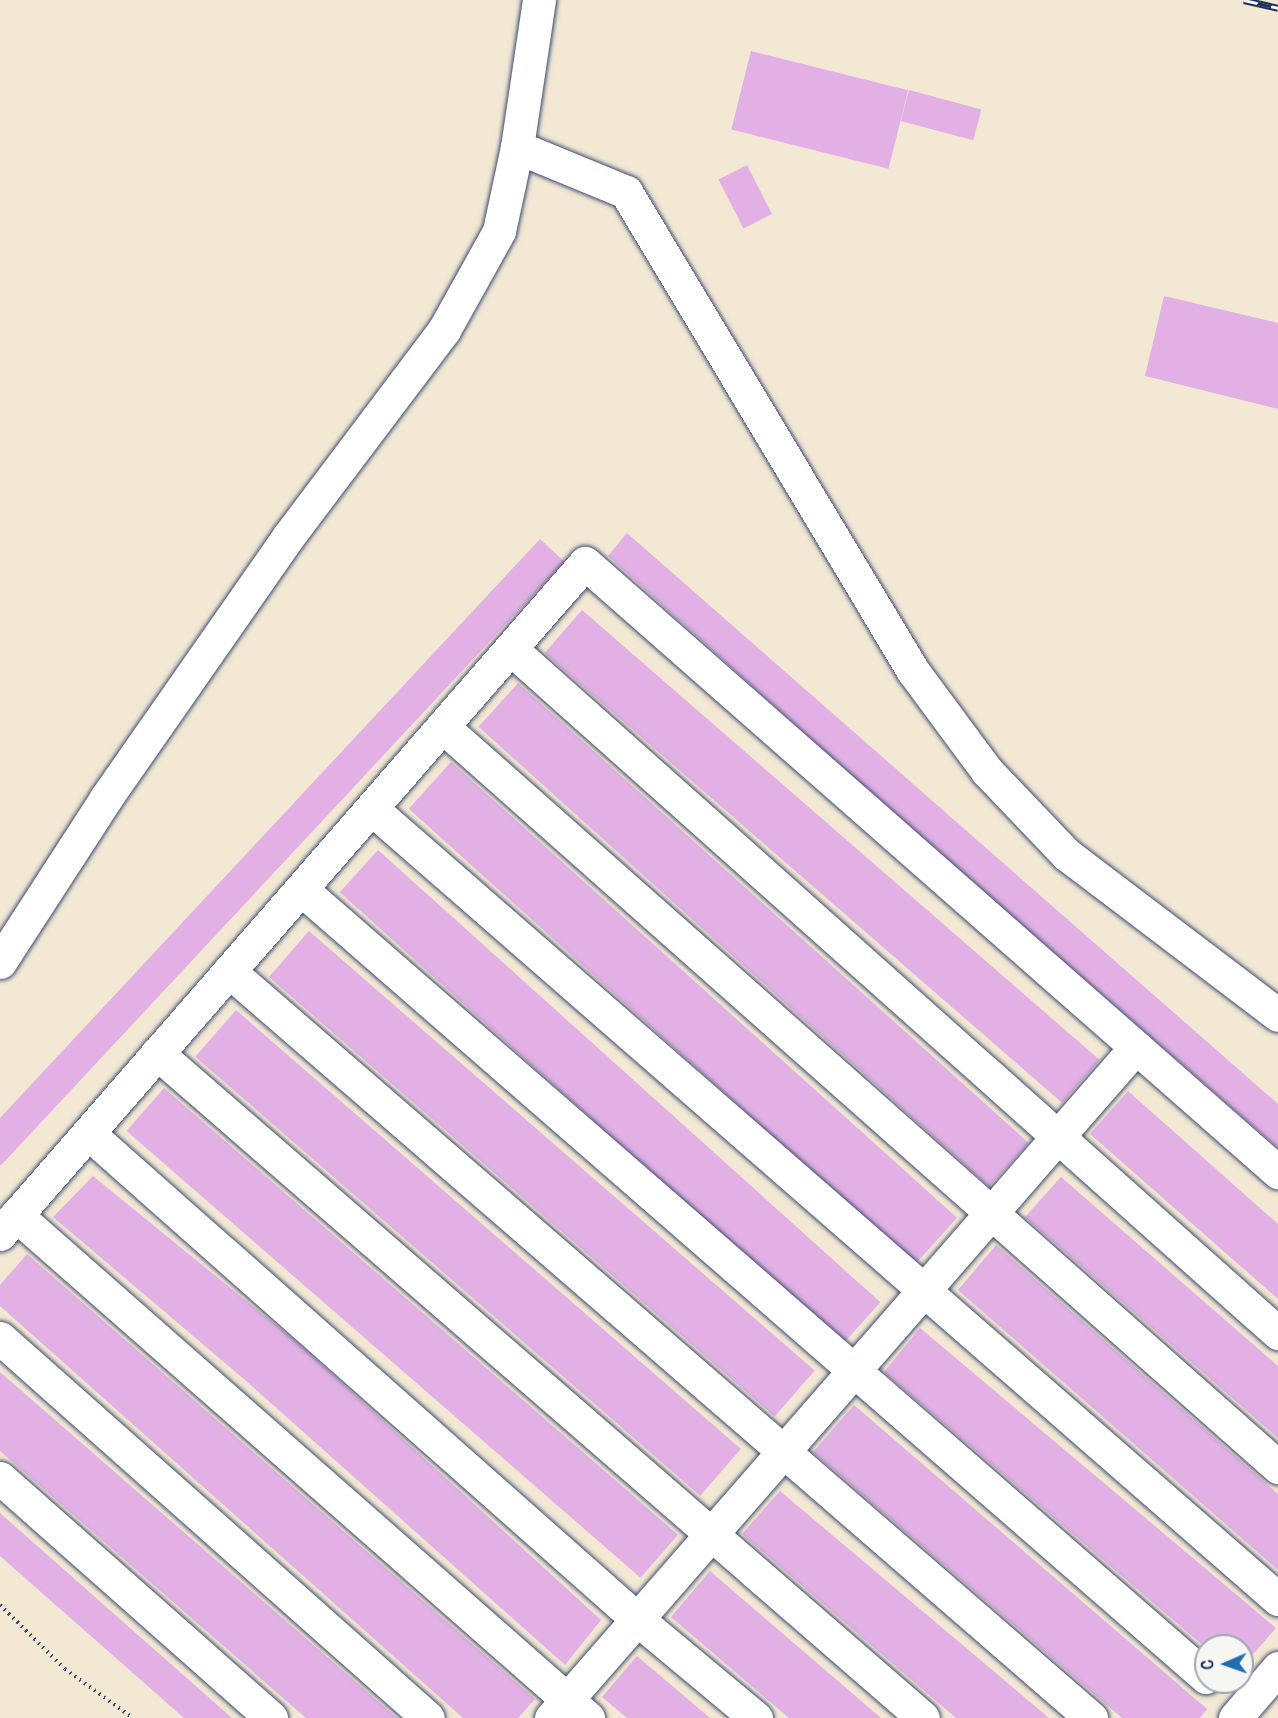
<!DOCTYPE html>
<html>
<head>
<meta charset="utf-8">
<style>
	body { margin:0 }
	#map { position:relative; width:1278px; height:1718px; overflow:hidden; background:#f2e8d4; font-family:Pangolin,sans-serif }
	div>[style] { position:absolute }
	.building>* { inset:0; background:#e2b0e5; transform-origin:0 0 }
	.path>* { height:4px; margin-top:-2px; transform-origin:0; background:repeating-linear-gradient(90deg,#3b4b70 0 1.5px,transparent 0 6px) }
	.roads { filter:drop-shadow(0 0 2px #3b4b70) drop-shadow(0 0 2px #3b4b70) }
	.minor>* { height:33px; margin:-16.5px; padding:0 16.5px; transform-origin:16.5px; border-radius:16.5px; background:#fff }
	.rail>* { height:7px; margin-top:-3.5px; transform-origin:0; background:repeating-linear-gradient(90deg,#f6f6f2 0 14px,#1b2f5e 0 28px); box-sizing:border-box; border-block:2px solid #1b2f5e }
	span { translate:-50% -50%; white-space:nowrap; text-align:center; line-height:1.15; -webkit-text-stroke:4.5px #f6f6f2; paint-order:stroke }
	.north { position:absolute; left:1194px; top:1634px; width:60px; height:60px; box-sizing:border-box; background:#f6f6f2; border:2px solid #9ea6b7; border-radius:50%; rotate:268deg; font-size:16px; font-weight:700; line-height:24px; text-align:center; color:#1b2f5e }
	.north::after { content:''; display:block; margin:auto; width:21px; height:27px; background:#1f6fb2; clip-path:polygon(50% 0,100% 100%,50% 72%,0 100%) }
</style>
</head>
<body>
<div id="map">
	<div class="building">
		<i style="left:751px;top:51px;width:162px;height:81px;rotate:14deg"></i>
		<i style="left:909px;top:90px;width:75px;height:32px;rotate:15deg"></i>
		<i style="left:747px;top:165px;width:55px;height:32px;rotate:63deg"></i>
		<i style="clip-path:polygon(1164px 296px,1278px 323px,1278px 409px,1145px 376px)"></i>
		<i style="clip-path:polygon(627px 533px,1278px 1104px,1278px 1148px,876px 798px,608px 556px)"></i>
		<i style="left:540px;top:539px;width:33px;height:826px;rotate:43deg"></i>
		<i style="left:582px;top:610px;width:686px;height:57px;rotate:41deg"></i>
		<i style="left:518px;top:683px;width:687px;height:59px;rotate:42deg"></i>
		<i style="left:451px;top:762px;width:681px;height:63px;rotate:42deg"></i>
		<i style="left:378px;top:850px;width:676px;height:57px;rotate:42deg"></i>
		<i style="left:309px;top:931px;width:670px;height:61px;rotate:41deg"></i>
		<i style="left:236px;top:1010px;width:669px;height:62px;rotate:41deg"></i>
		<i style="left:164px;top:1088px;width:681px;height:57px;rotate:41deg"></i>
		<i style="clip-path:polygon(1128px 1091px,1278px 1224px,1278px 1299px,1090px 1134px)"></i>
		<i style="clip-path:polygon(93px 1176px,299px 1344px,601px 1620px,565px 1665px,245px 1380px,53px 1217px)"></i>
		<i style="clip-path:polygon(1061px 1177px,1278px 1366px,1278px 1438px,1025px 1217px)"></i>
		<i style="clip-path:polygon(996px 1245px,1278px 1494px,1278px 1570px,958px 1290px)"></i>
		<i style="clip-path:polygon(27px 1254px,535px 1699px,518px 1718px,463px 1718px,0 1306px,0 1285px)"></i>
		<i style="clip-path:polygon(920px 1328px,1276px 1628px,1242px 1667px,1242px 1646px,1206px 1648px,884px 1372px)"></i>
		<i style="clip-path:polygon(0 1372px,397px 1718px,306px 1718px,0 1451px)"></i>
		<i style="clip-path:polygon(854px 1405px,1207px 1709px,1200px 1718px,1122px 1718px,813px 1452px)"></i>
		<i style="clip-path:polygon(780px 1491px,1049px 1718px,956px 1718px,742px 1534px)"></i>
		<i style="clip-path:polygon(0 1513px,61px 1567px,232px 1718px,184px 1718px,0 1556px)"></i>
		<i style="clip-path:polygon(710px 1571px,881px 1718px,789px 1718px,671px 1617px)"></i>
		<i style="clip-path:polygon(637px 1656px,710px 1718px,627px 1718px,602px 1697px)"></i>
	</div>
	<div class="path">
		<i style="left:0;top:1605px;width:91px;rotate:44.6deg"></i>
		<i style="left:65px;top:1669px;width:84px;rotate:35.8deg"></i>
	</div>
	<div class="roads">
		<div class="minor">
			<i style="left:517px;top:147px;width:118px;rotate:22.4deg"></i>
			<i style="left:626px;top:192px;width:558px;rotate:59.07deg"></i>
			<i style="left:913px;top:671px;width:124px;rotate:53.5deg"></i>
			<i style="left:987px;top:771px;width:115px;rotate:46.4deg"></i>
			<i style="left:1066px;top:854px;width:266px;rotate:37.2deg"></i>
			<i style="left:511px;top:649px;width:1028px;rotate:41.73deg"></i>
			<i style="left:443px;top:727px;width:1116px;rotate:41.55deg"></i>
			<i style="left:372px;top:809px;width:1202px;rotate:41.09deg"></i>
			<i style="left:301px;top:889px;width:1200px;rotate:41.05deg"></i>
			<i style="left:0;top:962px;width:195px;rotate:-57.1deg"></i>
			<i style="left:106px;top:798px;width:318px;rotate:-55.1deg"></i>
			<i style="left:288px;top:537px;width:259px;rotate:-53deg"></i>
			<i style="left:444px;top:330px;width:113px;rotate:-60.9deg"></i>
			<i style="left:499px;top:231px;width:86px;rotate:-77.9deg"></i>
			<i style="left:517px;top:147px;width:149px;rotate:-81.5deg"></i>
			<i style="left:229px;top:971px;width:1141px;rotate:40.91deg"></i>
			<i style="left:157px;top:1053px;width:1014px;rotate:40.96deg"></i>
			<i style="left:88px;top:1133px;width:733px;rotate:41.52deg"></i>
			<i style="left:637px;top:1619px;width:155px;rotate:39.8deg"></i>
			<i style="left:16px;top:1215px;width:762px;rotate:41.33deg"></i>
			<i style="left:0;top:1234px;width:890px;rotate:-48.92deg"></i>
			<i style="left:585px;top:563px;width:923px;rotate:41.31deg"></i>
			<i style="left:0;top:1338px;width:572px;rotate:41.6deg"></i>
			<i style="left:0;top:1478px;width:362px;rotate:41.5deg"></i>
			<i style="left:551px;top:1718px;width:890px;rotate:-48.92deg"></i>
			<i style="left:1235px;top:1718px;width:66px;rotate:-49.3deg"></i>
		</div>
	</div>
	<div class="rail">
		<i style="left:1244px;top:0;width:35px;rotate:13deg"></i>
	</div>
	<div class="north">С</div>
</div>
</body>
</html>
